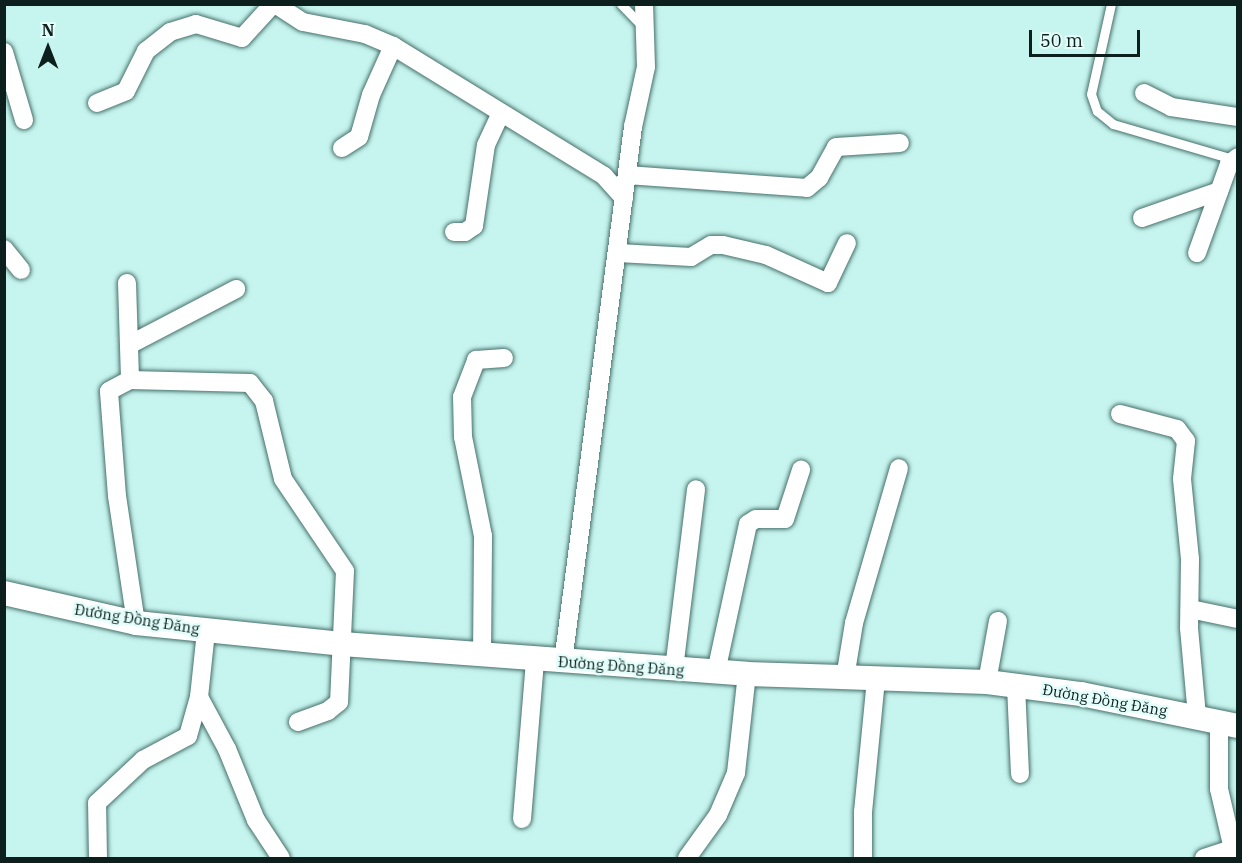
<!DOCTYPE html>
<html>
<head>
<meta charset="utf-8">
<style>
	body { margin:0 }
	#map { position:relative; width:1242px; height:863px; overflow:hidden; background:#c6f4ee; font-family:"IBM Plex Serif",serif }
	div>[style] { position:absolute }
	.roads { filter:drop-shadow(0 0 2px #46706b) drop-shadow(0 0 2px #46706b) }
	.service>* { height:9px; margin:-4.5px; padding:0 4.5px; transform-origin:4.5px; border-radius:4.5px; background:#fff }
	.minor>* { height:18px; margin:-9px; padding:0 9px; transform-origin:9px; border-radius:9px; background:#fff }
	.secondary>* { height:24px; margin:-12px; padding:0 12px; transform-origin:12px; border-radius:12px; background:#fff }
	span { translate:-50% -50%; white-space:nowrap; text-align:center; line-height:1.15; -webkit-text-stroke:5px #e2fdfa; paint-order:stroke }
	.street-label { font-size:15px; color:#0d1f1d }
	.frame { position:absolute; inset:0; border:6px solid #0d1f1d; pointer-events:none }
	.north { position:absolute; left:18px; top:18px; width:60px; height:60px; -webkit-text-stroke:4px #e2fdfa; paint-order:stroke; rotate:0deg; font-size:16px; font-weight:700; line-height:24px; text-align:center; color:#0d1f1d }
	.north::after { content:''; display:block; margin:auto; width:21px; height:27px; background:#0d1f1d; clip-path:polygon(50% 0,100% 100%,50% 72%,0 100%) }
	.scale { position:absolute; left:1029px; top:30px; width:111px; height:27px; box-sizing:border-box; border:3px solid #0d1f1d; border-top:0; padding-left:8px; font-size:18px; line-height:21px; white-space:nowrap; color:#0d1f1d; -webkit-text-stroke:4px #e2fdfa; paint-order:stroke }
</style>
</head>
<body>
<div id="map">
	<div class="roads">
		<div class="service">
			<i style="left:621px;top:4px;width:32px;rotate:46deg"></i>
			<i style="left:1111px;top:4px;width:92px;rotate:102.5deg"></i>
			<i style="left:1091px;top:94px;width:18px;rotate:71deg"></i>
			<i style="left:1097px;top:111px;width:21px;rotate:39deg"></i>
			<i style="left:1113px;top:124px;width:125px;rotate:16.3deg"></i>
		</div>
		<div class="minor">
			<i style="left:275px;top:4px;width:33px;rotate:33deg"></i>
			<i style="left:303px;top:22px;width:63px;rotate:11deg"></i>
			<i style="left:365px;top:34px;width:30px;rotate:23deg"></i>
			<i style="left:393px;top:46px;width:248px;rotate:31.6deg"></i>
			<i style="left:604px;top:176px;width:30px;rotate:48deg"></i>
			<i style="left:4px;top:52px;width:71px;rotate:73.6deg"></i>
			<i style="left:1144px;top:93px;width:30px;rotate:27deg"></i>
			<i style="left:1171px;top:107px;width:68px;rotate:8.5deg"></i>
			<i style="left:97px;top:103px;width:31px;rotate:-22deg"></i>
			<i style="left:126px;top:91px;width:45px;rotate:-63.4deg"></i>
			<i style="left:146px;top:51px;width:31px;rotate:-38deg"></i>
			<i style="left:170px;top:32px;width:27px;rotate:-17deg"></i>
			<i style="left:196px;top:24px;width:48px;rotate:16.9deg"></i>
			<i style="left:242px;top:38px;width:46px;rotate:-47.6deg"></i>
			<i style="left:342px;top:148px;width:20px;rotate:-33deg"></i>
			<i style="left:359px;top:137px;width:44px;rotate:-74.1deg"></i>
			<i style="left:371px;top:95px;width:54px;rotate:-65.8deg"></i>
			<i style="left:627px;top:175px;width:180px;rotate:4.1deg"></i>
			<i style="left:807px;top:188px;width:16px;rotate:-40deg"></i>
			<i style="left:819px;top:178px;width:35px;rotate:-61deg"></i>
			<i style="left:836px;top:147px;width:64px;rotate:-3.6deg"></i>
			<i style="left:1142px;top:218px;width:82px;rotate:-19.3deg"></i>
			<i style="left:454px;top:232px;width:11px"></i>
			<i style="left:465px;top:232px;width:11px;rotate:-34deg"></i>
			<i style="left:474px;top:226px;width:82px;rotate:-81.6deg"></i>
			<i style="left:486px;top:145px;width:35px;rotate:-65deg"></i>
			<i style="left:4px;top:249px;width:27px;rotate:51deg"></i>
			<i style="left:618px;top:253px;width:73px;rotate:3.1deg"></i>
			<i style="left:691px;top:257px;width:23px;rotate:-31deg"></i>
			<i style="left:711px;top:245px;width:12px"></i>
			<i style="left:723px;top:245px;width:44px;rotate:13.1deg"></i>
			<i style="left:766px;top:255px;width:68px;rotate:24.3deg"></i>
			<i style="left:828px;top:283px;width:44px;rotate:-64.6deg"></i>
			<i style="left:1197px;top:253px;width:95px;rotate:-70.2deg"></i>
			<i style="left:1229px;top:164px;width:11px;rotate:-38deg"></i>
			<i style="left:127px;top:283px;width:97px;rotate:88.2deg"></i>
			<i style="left:129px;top:345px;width:121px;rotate:-27.6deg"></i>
			<i style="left:1120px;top:414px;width:59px;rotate:14.7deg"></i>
			<i style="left:1177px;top:429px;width:15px;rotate:53deg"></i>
			<i style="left:1186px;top:441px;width:38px;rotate:96deg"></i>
			<i style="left:1182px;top:479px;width:80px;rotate:84.3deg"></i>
			<i style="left:1190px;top:559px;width:69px;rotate:90.8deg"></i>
			<i style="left:1189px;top:628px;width:88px;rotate:84.8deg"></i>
			<i style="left:1190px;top:609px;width:49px;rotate:11.8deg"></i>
			<i style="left:136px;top:623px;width:128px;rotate:-98.5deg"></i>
			<i style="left:117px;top:496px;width:105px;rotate:-94.4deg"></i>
			<i style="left:109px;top:391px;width:24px;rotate:-28deg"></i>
			<i style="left:130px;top:380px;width:120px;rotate:1.4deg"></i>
			<i style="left:250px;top:383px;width:23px;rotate:52deg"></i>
			<i style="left:264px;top:401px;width:80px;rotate:76.3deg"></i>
			<i style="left:283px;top:479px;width:111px;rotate:56deg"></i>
			<i style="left:345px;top:571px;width:131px;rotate:92.6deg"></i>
			<i style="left:339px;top:702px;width:14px;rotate:141deg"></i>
			<i style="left:328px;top:711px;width:32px;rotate:160deg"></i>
			<i style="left:482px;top:656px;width:120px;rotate:-89.5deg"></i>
			<i style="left:483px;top:536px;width:101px;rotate:-101.4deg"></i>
			<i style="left:463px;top:437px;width:40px;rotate:-91.4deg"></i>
			<i style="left:462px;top:397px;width:40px;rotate:-69deg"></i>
			<i style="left:476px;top:360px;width:28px;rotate:-4deg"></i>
			<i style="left:563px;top:662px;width:540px;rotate:-82.55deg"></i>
			<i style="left:633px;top:127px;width:61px;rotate:-77.8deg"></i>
			<i style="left:646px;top:67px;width:63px;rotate:-91.8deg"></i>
			<i style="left:674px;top:669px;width:181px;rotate:-83deg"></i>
			<i style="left:716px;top:672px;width:151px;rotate:-77.8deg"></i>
			<i style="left:748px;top:524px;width:9px;rotate:-32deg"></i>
			<i style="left:756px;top:519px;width:29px"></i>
			<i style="left:785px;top:519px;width:52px;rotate:-71.9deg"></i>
			<i style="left:845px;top:678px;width:56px;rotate:-80.7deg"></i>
			<i style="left:854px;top:623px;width:161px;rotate:-73.8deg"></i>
			<i style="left:987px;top:682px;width:62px;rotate:-79.8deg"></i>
			<i style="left:1016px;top:686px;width:88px;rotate:87.4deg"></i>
			<i style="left:199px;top:697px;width:59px;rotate:61.7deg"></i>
			<i style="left:227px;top:749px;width:77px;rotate:67.8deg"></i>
			<i style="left:256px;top:820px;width:45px;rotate:56.7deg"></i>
			<i style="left:1219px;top:722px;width:67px;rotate:90deg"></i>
			<i style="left:1219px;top:789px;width:71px;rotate:76.9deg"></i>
			<i style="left:522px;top:819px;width:160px;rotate:-85.3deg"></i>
			<i style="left:98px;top:858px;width:55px;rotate:-91deg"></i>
			<i style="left:97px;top:803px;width:63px;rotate:-43.1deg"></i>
			<i style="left:143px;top:760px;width:51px;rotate:-28.1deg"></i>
			<i style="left:188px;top:736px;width:41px;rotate:-74.2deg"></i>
			<i style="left:199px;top:697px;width:66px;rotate:-83.9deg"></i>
			<i style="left:687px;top:858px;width:53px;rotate:-54.2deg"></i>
			<i style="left:718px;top:815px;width:46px;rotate:-66.8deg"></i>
			<i style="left:736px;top:773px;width:100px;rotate:-83.7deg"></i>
			<i style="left:863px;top:858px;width:46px;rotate:-90deg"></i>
			<i style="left:863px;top:812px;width:134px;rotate:-84.4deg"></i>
			<i style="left:1204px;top:858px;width:29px;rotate:-18deg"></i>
		</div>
		<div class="secondary">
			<i style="left:4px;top:593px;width:135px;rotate:12.8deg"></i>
			<i style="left:136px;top:623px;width:207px;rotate:5.8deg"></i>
			<i style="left:342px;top:644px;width:406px;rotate:4.2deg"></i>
			<i style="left:747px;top:674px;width:240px;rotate:1.9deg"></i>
			<i style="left:987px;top:682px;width:95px;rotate:7.3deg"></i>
			<i style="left:1081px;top:694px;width:160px;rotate:11.5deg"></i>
		</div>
	</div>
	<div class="street-label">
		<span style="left:137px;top:619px;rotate:9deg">Đường Đồng Đăng</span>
		<span style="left:621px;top:666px;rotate:4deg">Đường Đồng Đăng</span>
		<span style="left:1105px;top:700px;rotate:10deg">Đường Đồng Đăng</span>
	</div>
	<div class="frame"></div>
	<div class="north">N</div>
	<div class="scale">50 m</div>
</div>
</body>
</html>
